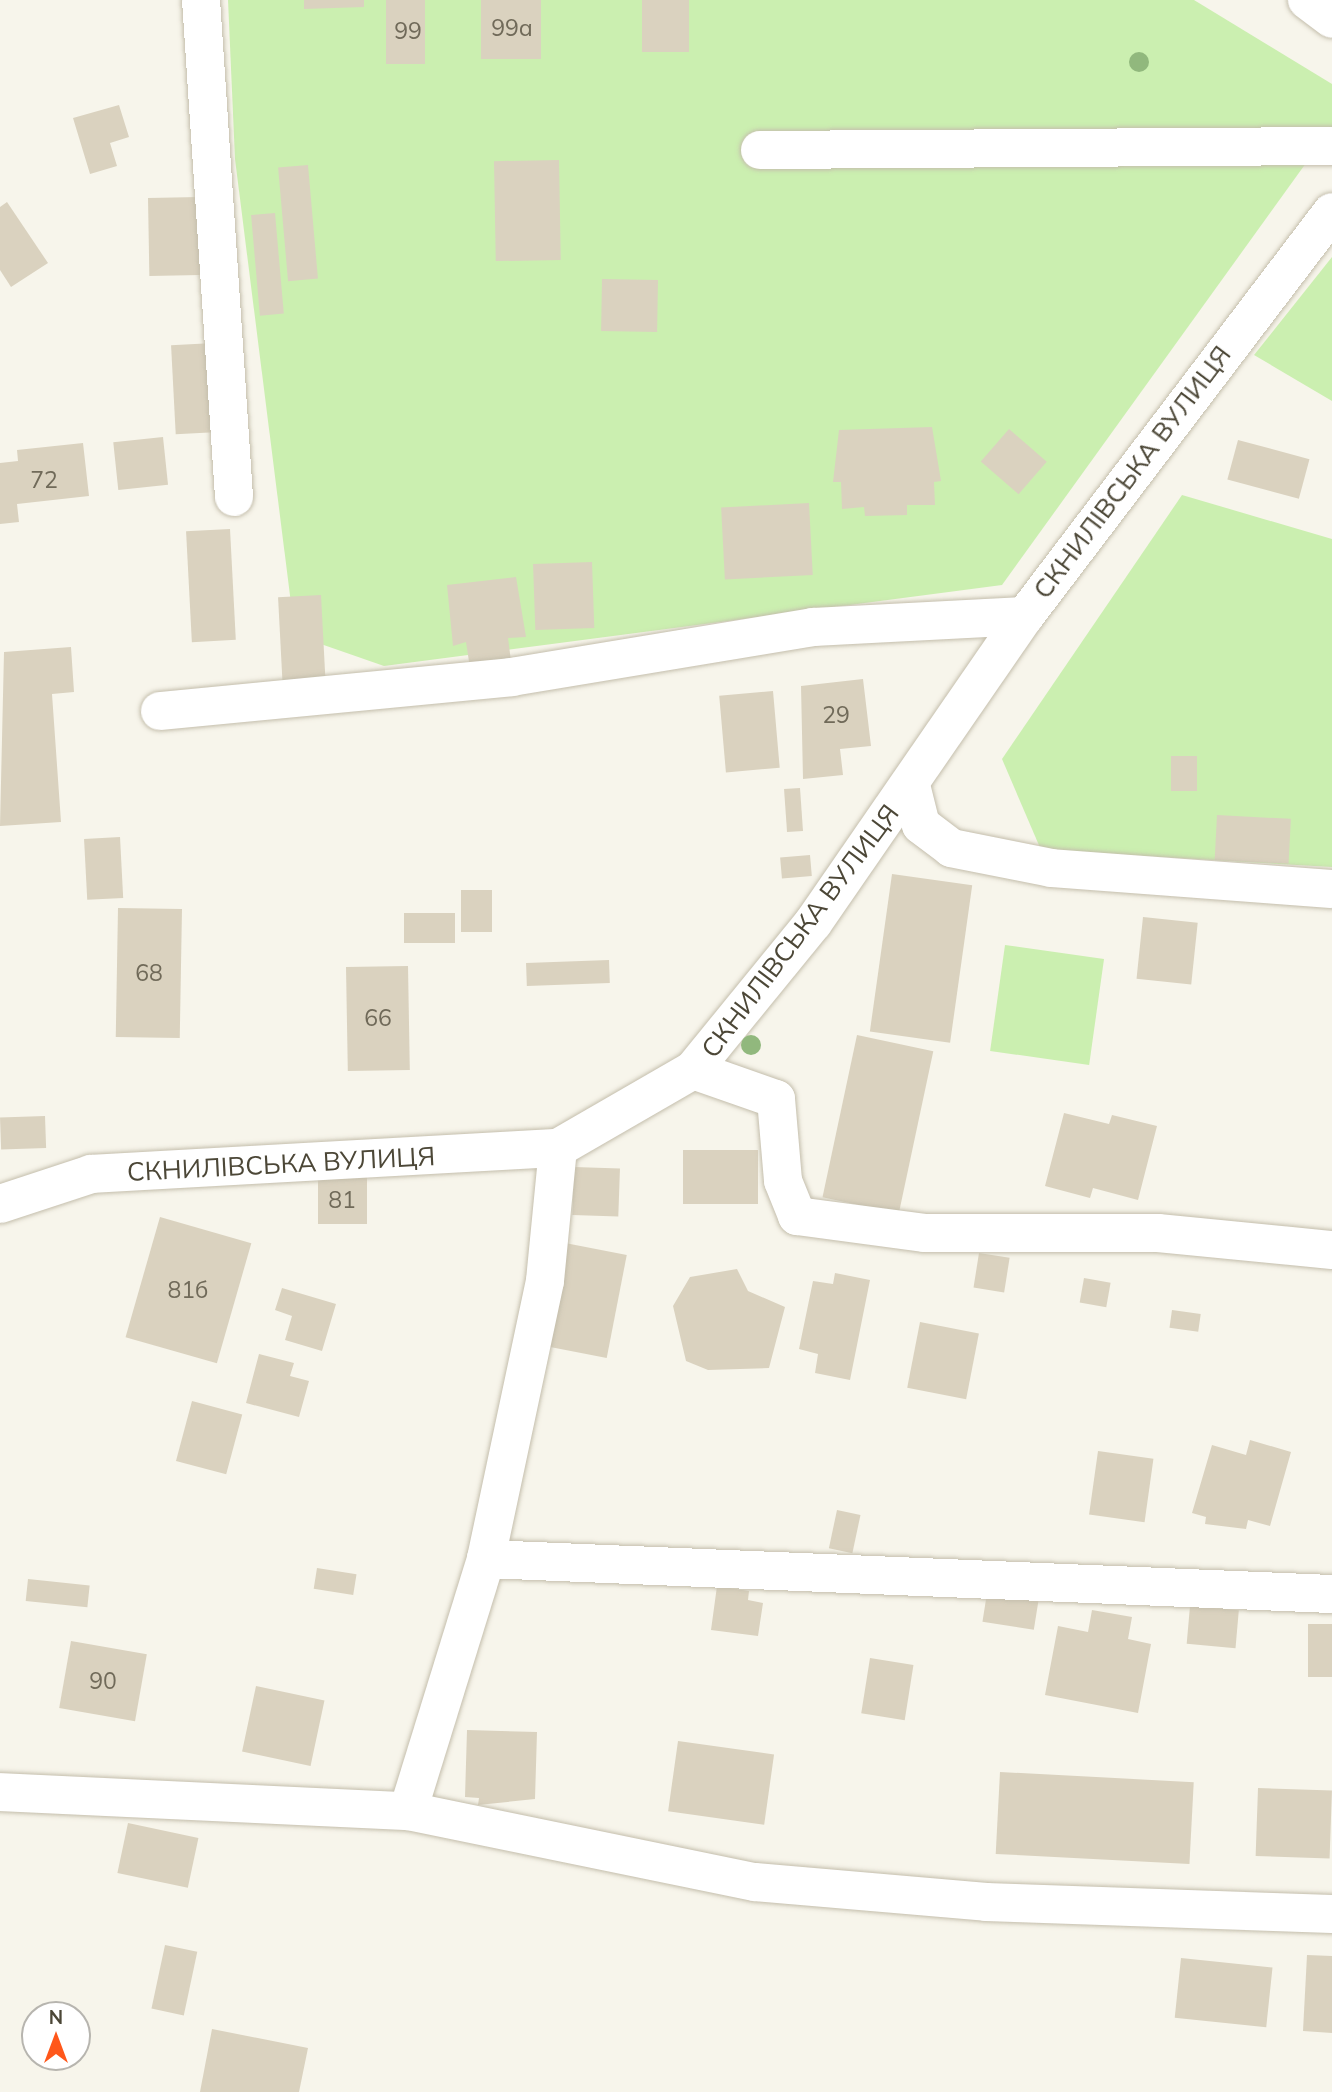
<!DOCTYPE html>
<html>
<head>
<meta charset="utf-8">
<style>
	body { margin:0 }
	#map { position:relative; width:1332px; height:2092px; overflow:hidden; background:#f7f5eb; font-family:Mulish,sans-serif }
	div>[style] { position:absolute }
	.green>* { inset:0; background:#cbefb0; transform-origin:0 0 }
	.building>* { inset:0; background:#dad2bf; transform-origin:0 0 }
	.roads { filter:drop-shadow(0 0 2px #c4beac) drop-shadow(0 0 2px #c4beac) }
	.minor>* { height:38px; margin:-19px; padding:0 19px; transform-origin:19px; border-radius:19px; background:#fff }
	.trees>* { width:20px; height:20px; margin:-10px; border-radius:50%; background:#91b87d }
	span { translate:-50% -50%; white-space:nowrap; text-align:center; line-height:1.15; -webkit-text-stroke:6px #fff; paint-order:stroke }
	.number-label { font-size:23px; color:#706a59 }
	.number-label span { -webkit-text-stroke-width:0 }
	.street-label { font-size:26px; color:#4c4737 }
	.north { position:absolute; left:21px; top:2001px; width:70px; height:70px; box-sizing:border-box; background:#fff; border:2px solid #b7b5af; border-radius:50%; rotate:0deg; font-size:19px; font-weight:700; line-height:28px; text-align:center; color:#4c4737 }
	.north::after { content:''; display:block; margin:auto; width:24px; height:32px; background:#ff571a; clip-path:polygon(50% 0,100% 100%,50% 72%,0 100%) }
</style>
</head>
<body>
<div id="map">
	<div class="green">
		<i style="clip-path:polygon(228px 0,1194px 0,1332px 84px,1332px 127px,1002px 585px,384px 666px,295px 635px,235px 159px)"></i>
		<i style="clip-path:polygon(1332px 257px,1332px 401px,1254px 355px)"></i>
		<i style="clip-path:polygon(1182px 495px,1332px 539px,1332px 867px,1041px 850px,1002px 759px)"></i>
		<i style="left:1005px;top:945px;width:100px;height:107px;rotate:8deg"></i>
	</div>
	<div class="building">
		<i style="clip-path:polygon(304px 0,364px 0,364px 7px,304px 9px)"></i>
		<i style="left:386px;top:0;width:39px;height:64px"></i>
		<i style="left:481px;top:0;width:60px;height:59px"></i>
		<i style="left:642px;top:0;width:47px;height:52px"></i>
		<i style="clip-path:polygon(119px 105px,129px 137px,110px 143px,117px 166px,90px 174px,73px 118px)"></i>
		<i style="left:559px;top:160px;width:100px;height:65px;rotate:89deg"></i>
		<i style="left:308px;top:165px;width:114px;height:30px;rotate:85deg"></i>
		<i style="left:199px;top:197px;width:78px;height:51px;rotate:89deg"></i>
		<i style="clip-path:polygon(7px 202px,48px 263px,11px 287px,0 270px,0 207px)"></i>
		<i style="left:275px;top:213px;width:101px;height:24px;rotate:85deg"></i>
		<i style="left:602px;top:279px;width:56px;height:52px;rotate:1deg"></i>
		<i style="left:214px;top:343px;width:89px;height:43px;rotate:87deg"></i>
		<i style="clip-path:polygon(932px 427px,941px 481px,934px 482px,935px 505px,907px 505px,907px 515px,865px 516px,864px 507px,842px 509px,841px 482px,833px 482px,839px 430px)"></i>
		<i style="left:1009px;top:429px;width:50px;height:43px;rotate:41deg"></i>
		<i style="left:163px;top:437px;width:48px;height:50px;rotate:84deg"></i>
		<i style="left:1238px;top:440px;width:74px;height:41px;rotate:15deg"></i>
		<i style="clip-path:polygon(83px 443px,89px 496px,17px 504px,19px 522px,0 524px,0 463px,18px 461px,17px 450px)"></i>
		<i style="left:809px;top:503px;width:72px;height:88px;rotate:87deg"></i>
		<i style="left:230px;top:529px;width:111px;height:44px;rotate:87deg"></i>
		<i style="left:592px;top:562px;width:66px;height:59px;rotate:88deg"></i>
		<i style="clip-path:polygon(516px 577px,526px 637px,508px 638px,511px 661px,470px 668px,466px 642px,453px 646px,447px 585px)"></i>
		<i style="left:321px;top:595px;width:89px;height:43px;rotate:87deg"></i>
		<i style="clip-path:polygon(71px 647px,74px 692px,52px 694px,61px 822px,0 826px,4px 652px)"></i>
		<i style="clip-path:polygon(863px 679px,871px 746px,840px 749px,843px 775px,803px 779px,801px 686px)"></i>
		<i style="left:773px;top:691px;width:77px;height:54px;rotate:85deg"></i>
		<i style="left:1171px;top:756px;width:26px;height:35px"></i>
		<i style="left:800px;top:788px;width:43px;height:16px;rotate:86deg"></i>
		<i style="left:1217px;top:815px;width:74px;height:45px;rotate:3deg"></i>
		<i style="left:120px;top:837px;width:61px;height:36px;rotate:87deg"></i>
		<i style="left:810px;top:855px;width:21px;height:30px;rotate:85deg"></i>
		<i style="left:892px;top:874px;width:81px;height:159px;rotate:8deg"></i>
		<i style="left:461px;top:890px;width:31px;height:42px"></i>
		<i style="left:118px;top:908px;width:64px;height:129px;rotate:1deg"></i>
		<i style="left:404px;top:913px;width:51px;height:30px"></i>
		<i style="left:1143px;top:917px;width:55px;height:62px;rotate:6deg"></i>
		<i style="left:609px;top:960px;width:23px;height:83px;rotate:88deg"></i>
		<i style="left:408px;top:966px;width:104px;height:62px;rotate:89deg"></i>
		<i style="left:857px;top:1035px;width:78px;height:166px;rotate:12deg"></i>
		<i style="clip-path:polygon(1064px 1113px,1109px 1124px,1112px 1115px,1157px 1126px,1138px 1200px,1093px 1188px,1090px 1198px,1045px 1186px)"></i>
		<i style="left:45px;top:1116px;width:32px;height:45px;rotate:88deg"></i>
		<i style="left:758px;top:1150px;width:54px;height:75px;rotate:90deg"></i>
		<i style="left:574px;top:1167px;width:46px;height:48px;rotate:2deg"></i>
		<i style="left:318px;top:1175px;width:49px;height:49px"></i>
		<i style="left:160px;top:1217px;width:95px;height:125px;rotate:16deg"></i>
		<i style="left:560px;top:1242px;width:68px;height:105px;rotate:11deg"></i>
		<i style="left:979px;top:1253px;width:31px;height:35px;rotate:9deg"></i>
		<i style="clip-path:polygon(737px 1269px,748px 1291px,785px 1307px,769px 1368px,708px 1370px,686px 1361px,673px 1306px,690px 1277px)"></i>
		<i style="clip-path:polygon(835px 1273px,870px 1280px,850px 1380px,815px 1373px,818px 1354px,799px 1349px,813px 1281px,833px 1284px)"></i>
		<i style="left:1084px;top:1278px;width:27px;height:25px;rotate:10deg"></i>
		<i style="clip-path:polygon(282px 1288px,336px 1304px,322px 1351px,285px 1340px,292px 1316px,275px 1310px)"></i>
		<i style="left:1172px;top:1310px;width:29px;height:18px;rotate:8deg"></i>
		<i style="left:920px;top:1322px;width:60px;height:67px;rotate:11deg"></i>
		<i style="clip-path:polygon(259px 1354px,294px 1363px,290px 1376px,309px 1381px,299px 1417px,246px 1403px)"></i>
		<i style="left:192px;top:1401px;width:52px;height:62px;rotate:15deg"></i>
		<i style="clip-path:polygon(1250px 1440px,1291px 1452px,1270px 1526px,1248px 1520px,1246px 1529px,1205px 1524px,1206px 1517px,1192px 1513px,1212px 1445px,1246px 1455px)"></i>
		<i style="left:1098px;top:1451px;width:56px;height:64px;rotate:8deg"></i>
		<i style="left:837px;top:1510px;width:24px;height:39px;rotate:12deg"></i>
		<i style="left:317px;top:1568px;width:40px;height:21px;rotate:9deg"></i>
		<i style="left:28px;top:1579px;width:62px;height:22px;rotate:6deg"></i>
		<i style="clip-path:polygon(717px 1586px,749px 1591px,748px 1600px,763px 1603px,758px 1636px,711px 1630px)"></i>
		<i style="left:987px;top:1593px;width:52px;height:29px;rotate:9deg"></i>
		<i style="left:1190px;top:1606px;width:49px;height:38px;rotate:5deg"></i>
		<i style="clip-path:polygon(1092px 1610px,1132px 1617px,1128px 1639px,1151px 1644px,1138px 1713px,1045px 1695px,1058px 1626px,1088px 1632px)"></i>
		<i style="left:1332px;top:1624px;width:53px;height:24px;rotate:90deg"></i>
		<i style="left:71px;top:1641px;width:77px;height:68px;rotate:10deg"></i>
		<i style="left:870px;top:1658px;width:44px;height:56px;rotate:9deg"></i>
		<i style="left:256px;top:1686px;width:70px;height:67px;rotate:12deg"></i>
		<i style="clip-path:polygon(467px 1730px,537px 1732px,535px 1799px,478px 1805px,479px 1798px,465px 1797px)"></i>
		<i style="left:678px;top:1741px;width:97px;height:71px;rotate:8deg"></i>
		<i style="left:1000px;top:1772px;width:194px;height:82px;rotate:3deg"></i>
		<i style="left:1258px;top:1788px;width:74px;height:68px;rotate:2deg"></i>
		<i style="left:128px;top:1823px;width:72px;height:51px;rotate:12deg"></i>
		<i style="left:165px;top:1945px;width:33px;height:65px;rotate:12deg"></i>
		<i style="clip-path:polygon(1307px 1955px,1332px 1956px,1332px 2033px,1303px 2031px)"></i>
		<i style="left:1181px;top:1958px;width:92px;height:60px;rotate:6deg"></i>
		<i style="clip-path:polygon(212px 2029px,308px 2048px,299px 2092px,200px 2092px)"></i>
	</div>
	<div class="roads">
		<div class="minor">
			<i style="left:201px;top:0;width:498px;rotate:86.2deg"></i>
			<i style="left:1307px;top:0;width:31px;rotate:37deg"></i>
			<i style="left:760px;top:150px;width:572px;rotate:-0.4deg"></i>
			<i style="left:160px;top:711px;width:354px;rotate:-5.5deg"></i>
			<i style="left:512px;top:677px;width:305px;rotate:-9.4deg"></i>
			<i style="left:813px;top:627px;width:212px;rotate:-3deg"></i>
			<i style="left:911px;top:785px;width:41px;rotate:76deg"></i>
			<i style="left:921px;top:825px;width:38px;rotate:37deg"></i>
			<i style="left:951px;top:848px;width:102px;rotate:11.3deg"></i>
			<i style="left:1051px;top:868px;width:282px;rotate:4.3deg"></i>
			<i style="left:693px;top:1070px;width:88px;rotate:19.3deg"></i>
			<i style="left:776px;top:1099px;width:82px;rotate:85.1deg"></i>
			<i style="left:783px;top:1181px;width:38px;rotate:68deg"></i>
			<i style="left:797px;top:1216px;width:128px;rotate:7.6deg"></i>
			<i style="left:924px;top:1233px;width:234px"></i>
			<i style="left:1158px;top:1233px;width:175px;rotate:5.6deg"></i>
			<i style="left:558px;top:1148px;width:134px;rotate:95.6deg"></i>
			<i style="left:545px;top:1281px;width:284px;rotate:102deg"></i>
			<i style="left:486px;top:1559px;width:847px;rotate:2.37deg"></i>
			<i style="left:0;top:1204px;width:96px;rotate:-18.2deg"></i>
			<i style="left:91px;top:1174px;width:468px;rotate:-3.2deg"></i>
			<i style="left:558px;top:1148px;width:156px;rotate:-30deg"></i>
			<i style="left:693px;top:1070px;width:190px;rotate:-50.8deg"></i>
			<i style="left:813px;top:923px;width:373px;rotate:-55.4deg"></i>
			<i style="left:1025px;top:616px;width:507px;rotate:-52.77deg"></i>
			<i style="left:0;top:1792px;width:408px;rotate:2.7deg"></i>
			<i style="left:408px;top:1811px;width:354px;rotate:11.6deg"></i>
			<i style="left:755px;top:1882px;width:232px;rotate:4.9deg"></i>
			<i style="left:986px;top:1902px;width:346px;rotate:2deg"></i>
			<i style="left:408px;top:1811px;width:264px;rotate:-72.8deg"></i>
		</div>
	</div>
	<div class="trees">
		<i style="left:1139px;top:62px"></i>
		<i style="left:751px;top:1045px"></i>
	</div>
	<div class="number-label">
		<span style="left:512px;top:28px">99а</span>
		<span style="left:408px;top:31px">99</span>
		<span style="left:44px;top:480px">72</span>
		<span style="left:836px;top:715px">29</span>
		<span style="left:149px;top:973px">68</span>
		<span style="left:378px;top:1018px">66</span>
		<span style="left:342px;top:1200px">81</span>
		<span style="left:188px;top:1290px">81б</span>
		<span style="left:103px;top:1681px">90</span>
	</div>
	<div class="street-label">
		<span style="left:1132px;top:472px;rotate:-53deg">СКНИЛІВСЬКА ВУЛИЦЯ</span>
		<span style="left:800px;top:931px;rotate:-53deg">СКНИЛІВСЬКА ВУЛИЦЯ</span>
		<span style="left:281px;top:1164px;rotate:-3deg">СКНИЛІВСЬКА ВУЛИЦЯ</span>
	</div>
	<div class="north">N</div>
</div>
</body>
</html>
